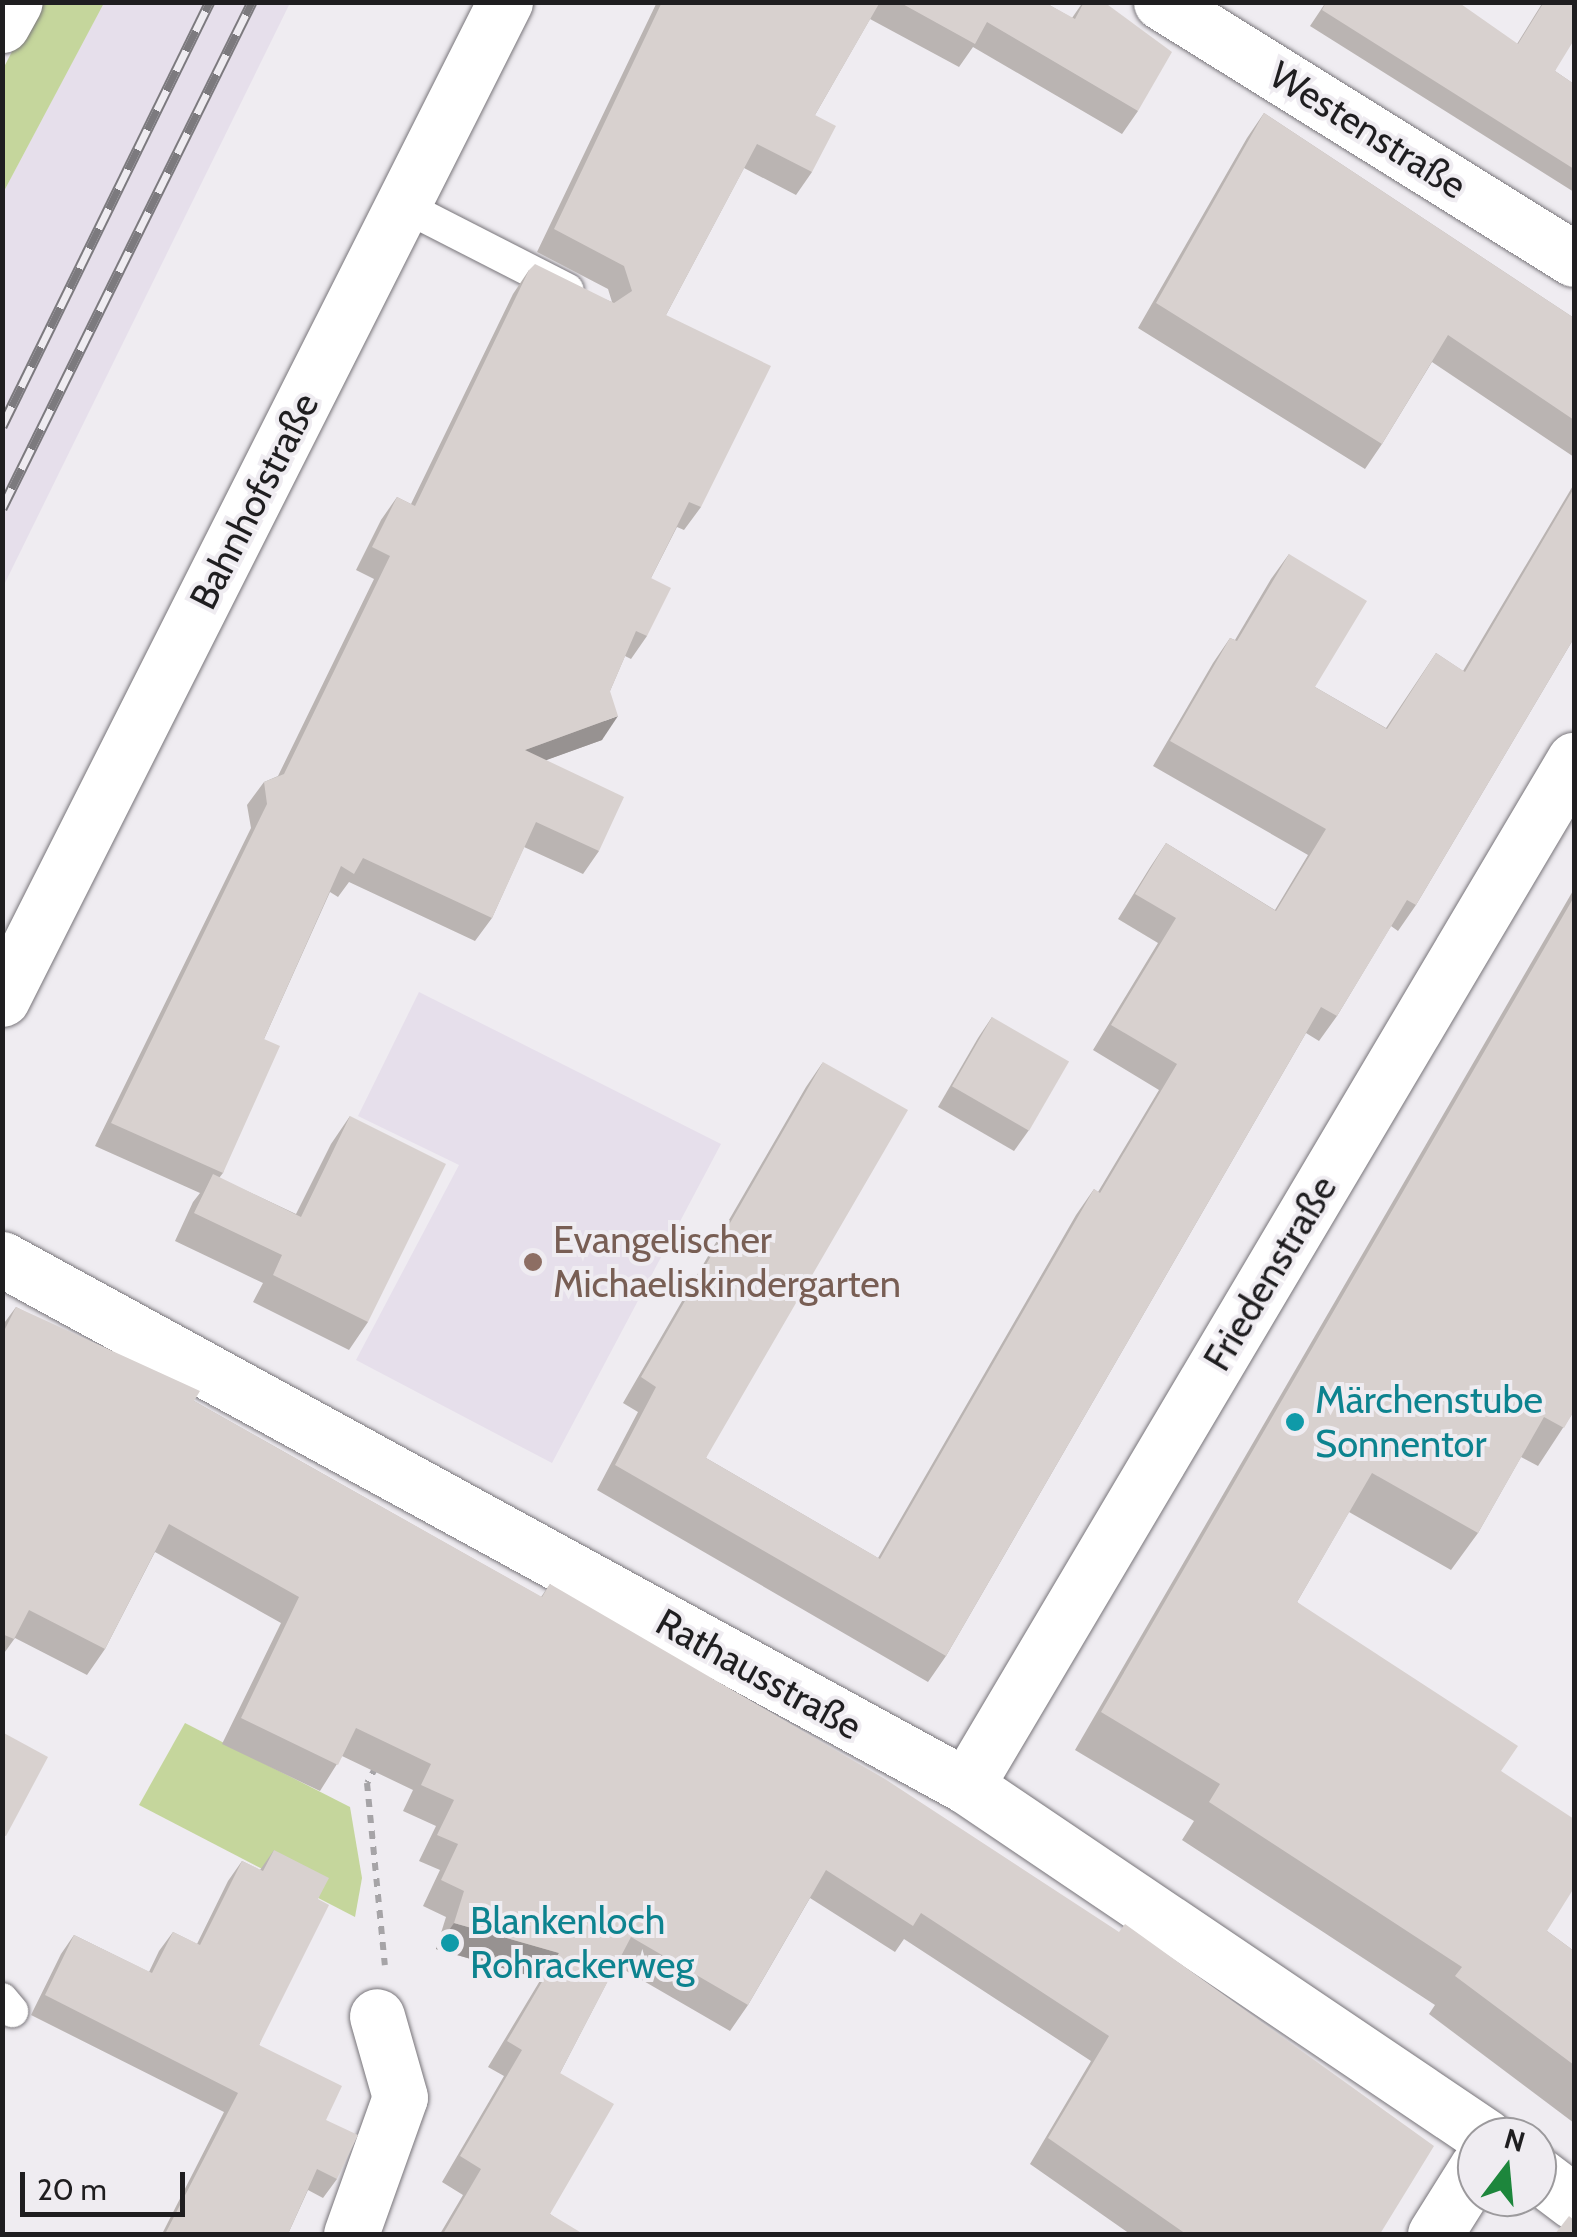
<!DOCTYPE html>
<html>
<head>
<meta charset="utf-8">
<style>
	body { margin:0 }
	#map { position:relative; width:1577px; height:2237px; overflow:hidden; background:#efecf1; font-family:Cabin,sans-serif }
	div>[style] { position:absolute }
	.built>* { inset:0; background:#e6dfeb }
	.green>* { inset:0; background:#c5d69c }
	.path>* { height:6px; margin-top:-3px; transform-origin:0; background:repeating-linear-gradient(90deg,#a6a4a7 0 8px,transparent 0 16px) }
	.roads { filter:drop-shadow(0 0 2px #78757a) drop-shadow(0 0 2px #78757a) }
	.lane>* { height:32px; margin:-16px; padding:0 16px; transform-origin:16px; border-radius:16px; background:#fff }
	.street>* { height:55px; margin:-27.5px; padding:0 27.5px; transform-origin:27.5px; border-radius:27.5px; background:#fff }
	.rail>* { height:11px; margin-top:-5.5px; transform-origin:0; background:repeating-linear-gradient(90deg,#efecf1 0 22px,#7c7a7e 0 44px); box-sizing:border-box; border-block:2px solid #7c7a7e }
	.wall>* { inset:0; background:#bab4b2 }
	.shaded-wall>* { inset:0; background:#979291 }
	.building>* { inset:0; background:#d8d1cf; transform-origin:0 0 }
	.dots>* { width:28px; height:28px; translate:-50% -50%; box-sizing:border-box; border:5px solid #efecf1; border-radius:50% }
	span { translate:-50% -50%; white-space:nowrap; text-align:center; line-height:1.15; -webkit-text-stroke:8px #efecf1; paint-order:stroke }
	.street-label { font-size:38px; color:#1f1e20 }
	.education-label { font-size:38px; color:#785e54 }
	.left { translate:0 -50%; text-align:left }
	.culture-label { font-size:38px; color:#0d838f }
	.frame { position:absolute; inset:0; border:5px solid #1f1e20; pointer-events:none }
	.north { position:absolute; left:1457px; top:2117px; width:100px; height:100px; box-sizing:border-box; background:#efecf1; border:2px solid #9c9a9d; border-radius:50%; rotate:16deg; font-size:28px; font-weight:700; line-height:40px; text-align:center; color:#1f1e20 }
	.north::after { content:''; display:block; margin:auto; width:35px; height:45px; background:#1d863c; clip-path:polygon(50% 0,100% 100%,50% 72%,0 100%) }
	.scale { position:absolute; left:20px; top:2172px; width:165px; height:45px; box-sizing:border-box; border:5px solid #1f1e20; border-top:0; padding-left:12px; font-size:30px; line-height:35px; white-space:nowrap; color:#1f1e20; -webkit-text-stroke:8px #efecf1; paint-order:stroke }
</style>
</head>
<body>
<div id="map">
	<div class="built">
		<i style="clip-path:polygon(104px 2px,290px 3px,3px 587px,3px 193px)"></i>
		<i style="clip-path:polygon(419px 992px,721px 1144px,552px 1463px,356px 1360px,459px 1165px,358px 1116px)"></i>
	</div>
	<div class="green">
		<i style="clip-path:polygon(37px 3px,104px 3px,3px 193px,3px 69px)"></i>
		<i style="clip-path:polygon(185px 1723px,350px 1807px,362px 1878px,355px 1917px,139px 1805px)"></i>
	</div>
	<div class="path">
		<i style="left:376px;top:1767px;width:18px;rotate:119deg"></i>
		<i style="left:367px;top:1783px;width:183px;rotate:84.4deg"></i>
	</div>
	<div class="roads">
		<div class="lane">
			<i style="left:402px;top:205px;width:186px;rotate:27.1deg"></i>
			<i style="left:2px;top:1999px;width:16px;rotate:50deg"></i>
		</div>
		<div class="street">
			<i style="left:1161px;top:2px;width:486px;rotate:31.9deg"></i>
			<i style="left:2px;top:25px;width:26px;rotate:-61deg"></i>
			<i style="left:2px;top:999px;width:1117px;rotate:-63.23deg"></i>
			<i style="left:2px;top:1259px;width:1099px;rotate:28.66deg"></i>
			<i style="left:966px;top:1786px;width:627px;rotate:34.02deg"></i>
			<i style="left:966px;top:1786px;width:1193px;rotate:-59.35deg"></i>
			<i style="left:1537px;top:2174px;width:46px;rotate:37.1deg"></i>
			<i style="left:351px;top:2234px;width:145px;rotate:-70.3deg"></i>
			<i style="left:400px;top:2097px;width:84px;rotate:-105.9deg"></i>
			<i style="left:1435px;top:2234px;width:79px;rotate:-57.9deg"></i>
		</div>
	</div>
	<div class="rail">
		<i style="left:2px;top:426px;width:472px;rotate:-63.9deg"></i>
		<i style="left:2px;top:508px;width:564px;rotate:-63.71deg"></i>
	</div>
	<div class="wall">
		<i style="clip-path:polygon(657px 2px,1044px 2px,1072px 18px,1083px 2px,1104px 2px,1138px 111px,1122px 134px,973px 47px,959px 67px,870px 19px,815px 115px,812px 172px,796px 195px,744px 168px,666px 315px,701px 507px,684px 530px,677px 527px,651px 578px,647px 636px,631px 659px,625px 656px,610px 691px,602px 740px,546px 760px,599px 851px,583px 874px,524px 847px,492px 918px,475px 941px,349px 882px,338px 897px,330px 892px,264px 1039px,223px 1173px,219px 1178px,296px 1214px,331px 1144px,350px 1116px,368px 1322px,349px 1350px,253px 1302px,263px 1283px,175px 1241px,193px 1202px,200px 1193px,95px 1146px,251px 828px,247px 805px,264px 782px,278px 776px,374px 579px,356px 570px,381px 520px,397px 497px,411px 504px,513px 294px,529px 270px,612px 302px,608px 289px,537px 252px)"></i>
		<i style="clip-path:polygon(1326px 2px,1517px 44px,1543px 2px,1574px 2px,1555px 71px,1574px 84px,1574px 192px,1310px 26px)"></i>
		<i style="clip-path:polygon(1264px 113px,1574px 318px,1574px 457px,1432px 362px,1382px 444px,1365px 469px,1138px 328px,1247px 138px)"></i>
		<i style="clip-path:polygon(1574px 484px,1574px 638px,1416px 905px,1398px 931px,1391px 926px,1337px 1016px,1319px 1041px,1306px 1033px,946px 1656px,928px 1682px,597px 1490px,638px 1412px,623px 1403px,806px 1087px,823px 1062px,706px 1458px,878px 1558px,1076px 1215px,1094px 1189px,1098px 1192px,1159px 1090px,1093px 1050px,1158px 943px,1118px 919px,1149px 869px,1166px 843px,1275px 910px,1308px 855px,1153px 766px,1213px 663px,1230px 638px,1235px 640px,1271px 579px,1289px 554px,1315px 687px,1386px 728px,1436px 653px,1463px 671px)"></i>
		<i style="clip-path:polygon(1574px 889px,1574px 1411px,1538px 1466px,1521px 1457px,1478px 1533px,1451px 1570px,1349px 1512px,1297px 1602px,1501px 1771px,1547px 1931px,1574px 1951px,1574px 2123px,1429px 2014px,1435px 2005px,1182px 1840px,1194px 1821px,1075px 1750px)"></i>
		<i style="clip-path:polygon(992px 1017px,1029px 1130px,1014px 1151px,938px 1107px,978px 1038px)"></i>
		<i style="clip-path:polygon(16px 1307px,194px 1401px,541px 1597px,550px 1584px,1380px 2234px,1130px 2234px,1030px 2164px,1091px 2061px,904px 1939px,895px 1952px,810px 1898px,748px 2005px,730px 2031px,616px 1965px,560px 2073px,550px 2214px,578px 2234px,440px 2234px,463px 2195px,442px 2182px,504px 2076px,488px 2067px,541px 1979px,436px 1949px,446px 1917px,423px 1906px,440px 1870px,419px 1861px,436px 1826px,403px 1811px,413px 1790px,342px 1756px,320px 1791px,222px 1744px,281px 1623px,155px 1552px,105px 1649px,87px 1675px,15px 1638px,2px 1656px,2px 1326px)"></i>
		<i style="clip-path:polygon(274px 1850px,318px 1899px,259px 2045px,326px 2120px,337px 2179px,323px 2198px,308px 2190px,288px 2234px,162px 2234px,224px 2112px,31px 2015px,61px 1954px,74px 1935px,149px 1972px,159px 1951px,173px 1932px,197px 1944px,228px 1881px,242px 1861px,260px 1870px)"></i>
	</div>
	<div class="shaded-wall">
		<i style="clip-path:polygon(618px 716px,602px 740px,508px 774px,525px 750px)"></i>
		<i style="clip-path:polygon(454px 1923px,559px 1953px,541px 1979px,436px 1949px)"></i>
	</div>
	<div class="building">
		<i style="clip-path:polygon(662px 2px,880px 2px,815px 115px,836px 126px,812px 172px,757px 144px,666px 315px,771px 366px,701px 507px,689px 502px,651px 578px,671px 588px,647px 636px,636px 631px,610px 691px,618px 716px,525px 750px,624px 797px,599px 851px,536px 822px,492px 918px,363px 858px,354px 874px,341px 866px,264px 1039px,280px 1046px,223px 1173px,111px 1123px,267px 804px,264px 782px,284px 774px,390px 556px,372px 547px,397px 497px,415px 506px,529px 270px,535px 264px,614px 303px,632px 291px,624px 266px,554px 229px)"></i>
		<i style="clip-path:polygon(899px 2px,1044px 2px,1075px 19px,1084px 2px,1104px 2px,1172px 52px,1138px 111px,987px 22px,975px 44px)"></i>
		<i style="clip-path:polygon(1326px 2px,1458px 2px,1518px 44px,1544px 2px,1574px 2px,1574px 40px,1555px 71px,1574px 84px,1574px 169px,1322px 10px)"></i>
		<i style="clip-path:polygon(1264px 113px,1574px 318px,1574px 420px,1448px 335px,1382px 444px,1156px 303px)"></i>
		<i style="clip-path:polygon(1574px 488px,1574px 638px,1416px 905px,1407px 900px,1337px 1016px,1321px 1007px,946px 1656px,615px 1465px,656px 1387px,641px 1377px,823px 1062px,908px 1110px,706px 1458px,880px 1559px,1094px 1189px,1100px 1193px,1177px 1064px,1111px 1025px,1176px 918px,1135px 894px,1166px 843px,1276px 911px,1326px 829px,1170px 741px,1230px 638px,1237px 641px,1289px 554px,1367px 601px,1315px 687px,1387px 729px,1436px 653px,1465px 672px)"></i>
		<i style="clip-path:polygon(1574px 897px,1574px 1411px,1564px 1428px,1544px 1417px,1478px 1533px,1372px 1473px,1297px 1602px,1518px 1746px,1501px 1771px,1574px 1819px,1574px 1888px,1547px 1931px,1574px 1951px,1574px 2065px,1455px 1976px,1462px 1967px,1209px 1802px,1220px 1784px,1101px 1712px)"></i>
		<i style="left:992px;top:1017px;width:89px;height:80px;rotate:30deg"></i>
		<i style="clip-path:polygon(350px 1116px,446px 1164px,368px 1322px,273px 1275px,282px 1255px,194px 1213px,213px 1174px,301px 1217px)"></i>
		<i style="clip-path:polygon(16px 1307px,200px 1391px,194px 1401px,542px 1597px,550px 1584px,885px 1779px,1119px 1932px,1125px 1924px,1434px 2146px,1380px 2234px,1186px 2234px,1048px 2138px,1109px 2036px,921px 1913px,913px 1926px,826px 1870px,748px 2005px,631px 1937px,560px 2073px,614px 2104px,550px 2214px,580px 2232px,578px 2234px,443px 2234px,481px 2169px,460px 2156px,522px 2050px,507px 2041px,559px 1953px,454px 1923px,464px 1891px,441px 1880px,458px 1844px,437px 1835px,454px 1800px,421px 1785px,431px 1764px,356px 1728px,338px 1765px,241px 1718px,299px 1597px,169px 1524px,105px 1649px,29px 1610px,14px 1639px,2px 1634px,2px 1335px)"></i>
		<i style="clip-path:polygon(2px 1732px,48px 1757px,6px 1836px,2px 1835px)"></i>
		<i style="clip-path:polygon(274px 1850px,329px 1878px,318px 1899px,329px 1905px,259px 2045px,342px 2086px,326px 2120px,358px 2135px,337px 2179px,317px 2169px,288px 2234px,165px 2234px,238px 2093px,45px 1995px,74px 1935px,152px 1973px,173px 1932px,200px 1945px,242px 1861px,263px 1871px)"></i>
		<i style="clip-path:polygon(1569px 2216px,1574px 2220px,1574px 2234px,1555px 2234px)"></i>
	</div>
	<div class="dots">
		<i style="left:533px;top:1262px;background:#8d6e63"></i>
		<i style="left:1295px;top:1422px;background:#0f9aa8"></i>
		<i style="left:450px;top:1943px;background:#0f9aa8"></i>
	</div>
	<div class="street-label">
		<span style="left:1368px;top:130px;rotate:32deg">Westenstraße</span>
		<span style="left:254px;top:501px;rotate:-63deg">Bahnhofstraße</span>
		<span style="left:1270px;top:1273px;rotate:-59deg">Friedenstraße</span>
		<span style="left:759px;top:1674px;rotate:29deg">Rathausstraße</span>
	</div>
	<div class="education-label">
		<span class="left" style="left:553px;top:1262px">Evangelischer<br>Michaeliskindergarten</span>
	</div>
	<div class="culture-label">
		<span class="left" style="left:1315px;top:1422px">Märchenstube<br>Sonnentor</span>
		<span class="left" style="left:470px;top:1943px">Blankenloch<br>Rohrackerweg</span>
	</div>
	<div class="frame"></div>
	<div class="north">N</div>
	<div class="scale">20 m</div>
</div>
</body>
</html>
